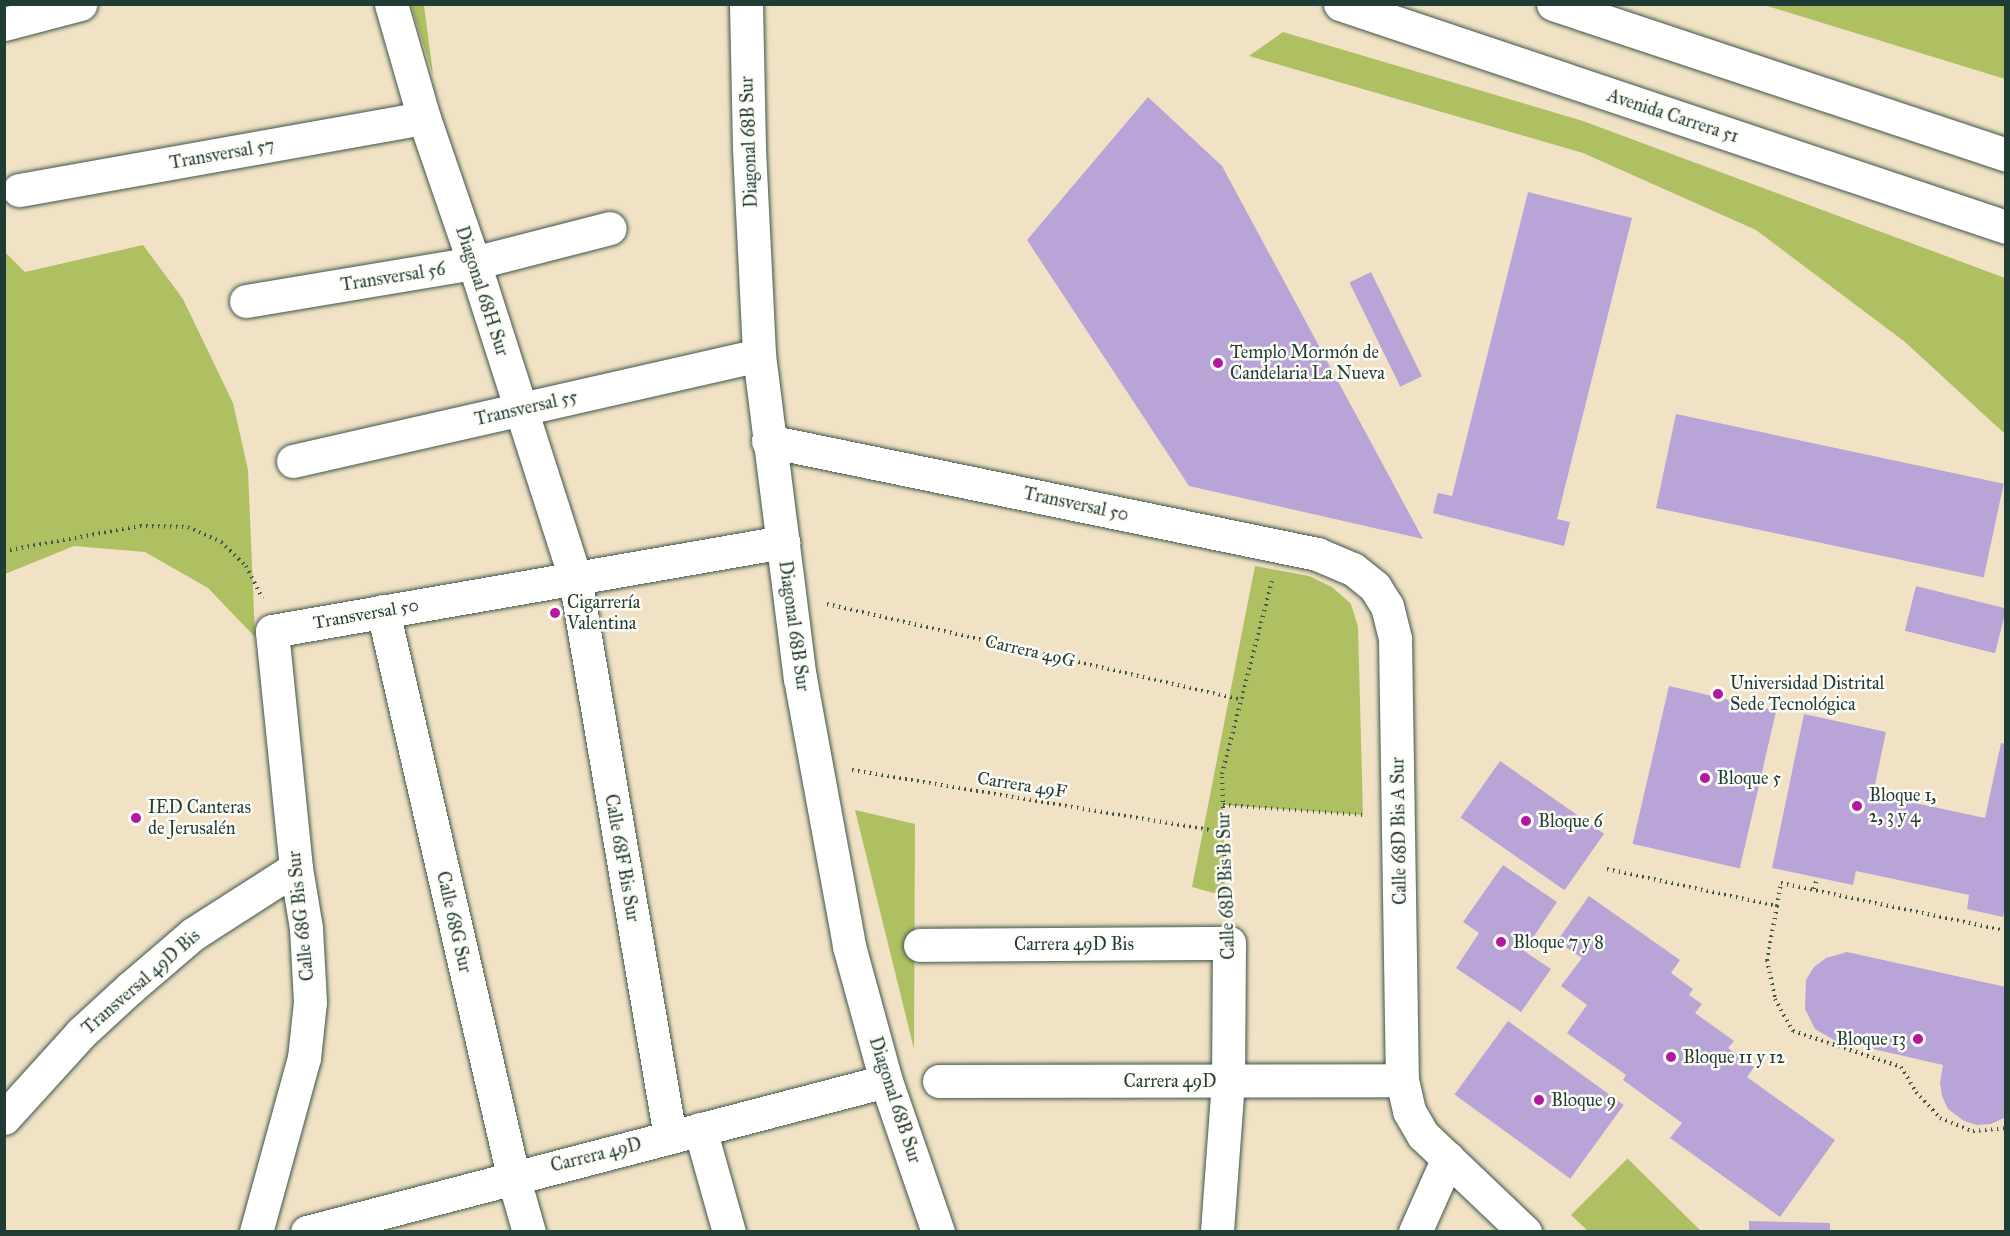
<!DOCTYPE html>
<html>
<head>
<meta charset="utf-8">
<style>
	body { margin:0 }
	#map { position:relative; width:2010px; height:1236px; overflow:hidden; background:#f1e2c5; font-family:"IM FELL Great Primer",serif }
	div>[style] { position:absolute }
	.green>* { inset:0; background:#afc063 }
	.building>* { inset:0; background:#b9a4d7; transform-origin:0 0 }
	.path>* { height:4px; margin-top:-2px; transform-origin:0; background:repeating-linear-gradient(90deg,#3e564a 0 1.5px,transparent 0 6px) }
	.roads { filter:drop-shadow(0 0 2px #3e564a) drop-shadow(0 0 2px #3e564a) }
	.minor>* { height:33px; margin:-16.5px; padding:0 16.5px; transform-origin:16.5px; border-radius:16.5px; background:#fff }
	.dots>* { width:16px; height:16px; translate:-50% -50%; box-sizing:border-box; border:3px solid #fdfcf7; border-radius:50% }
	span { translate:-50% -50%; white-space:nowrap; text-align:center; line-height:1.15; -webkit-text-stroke:5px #fdfcf7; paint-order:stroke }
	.street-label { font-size:18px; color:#1f3d34 }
	.poi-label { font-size:18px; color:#1f3d34 }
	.left { translate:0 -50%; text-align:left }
	.right { translate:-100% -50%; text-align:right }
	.frame { position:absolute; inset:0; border:6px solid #1f3d34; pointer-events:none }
</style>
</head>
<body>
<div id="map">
	<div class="green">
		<i style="clip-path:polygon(411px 5px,424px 5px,433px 75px)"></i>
		<i style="clip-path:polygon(1764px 5px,2005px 5px,2005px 79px)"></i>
		<i style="clip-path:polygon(1283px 32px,1583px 121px,2005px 278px,2005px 434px,1905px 342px,1756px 230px,1583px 153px,1249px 56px)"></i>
		<i style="clip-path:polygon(143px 245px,183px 299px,233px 403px,248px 470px,255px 637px,208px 588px,145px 552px,74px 546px,5px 574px,5px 252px,25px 272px)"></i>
		<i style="clip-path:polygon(1255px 566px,1309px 576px,1332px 587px,1351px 604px,1358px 627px,1363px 815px,1223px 805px,1225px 896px,1192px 887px)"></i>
		<i style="clip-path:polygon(855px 810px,915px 824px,914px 1049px)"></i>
		<i style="clip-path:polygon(1628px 1158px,1628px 1159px,1701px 1231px,1588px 1231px,1571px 1215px)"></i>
	</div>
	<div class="building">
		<i style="clip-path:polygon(1148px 97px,1222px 166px,1423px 539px,1189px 486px,1027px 240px)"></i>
		<i style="clip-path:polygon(1528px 192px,1632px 218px,1557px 519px,1570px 522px,1564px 546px,1433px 513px,1438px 493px,1452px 496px)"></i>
		<i style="left:1371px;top:272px;width:116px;height:24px;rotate:64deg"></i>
		<i style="left:1676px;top:414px;width:335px;height:96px;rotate:12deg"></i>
		<i style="left:1916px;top:586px;width:93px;height:46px;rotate:14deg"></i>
		<i style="left:1669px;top:686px;width:110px;height:162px;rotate:13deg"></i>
		<i style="clip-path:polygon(1804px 714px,1886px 732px,1873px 794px,1985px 818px,2001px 743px,2006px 744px,2006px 902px,2003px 917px,1967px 909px,1969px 895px,1856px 871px,1853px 885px,1772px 868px)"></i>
		<i style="left:1500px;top:761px;width:127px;height:69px;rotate:35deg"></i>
		<i style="clip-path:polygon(1503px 865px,1557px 902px,1524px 951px,1551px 969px,1521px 1012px,1456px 968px,1479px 933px,1463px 922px)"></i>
		<i style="clip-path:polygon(1589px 896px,1680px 960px,1671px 973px,1693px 989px,1689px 995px,1702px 1004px,1695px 1013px,1734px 1041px,1728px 1048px,1754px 1067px,1747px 1077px,1835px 1140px,1780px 1217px,1670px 1138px,1682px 1123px,1623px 1080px,1626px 1075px,1567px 1033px,1587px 1005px,1561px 986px,1582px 958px,1557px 941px)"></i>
		<i style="clip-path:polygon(1847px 952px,2006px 987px,2006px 1117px,1991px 1124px,1977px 1125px,1964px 1121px,1948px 1109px,1942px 1096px,1940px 1083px,1943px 1065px,1834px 1040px,1815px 1029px,1805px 1009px,1806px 980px,1814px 967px,1826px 958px)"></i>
		<i style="left:1508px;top:1021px;width:143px;height:91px;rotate:36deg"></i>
		<i style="clip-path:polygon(1749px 1221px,1830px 1223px,1830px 1232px,1749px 1232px)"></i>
	</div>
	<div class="path">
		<i style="left:4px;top:551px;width:138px;rotate:-10.4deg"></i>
		<i style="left:140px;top:526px;width:48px;rotate:1.2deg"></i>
		<i style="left:188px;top:527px;width:36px;rotate:24deg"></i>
		<i style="left:221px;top:542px;width:35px;rotate:44deg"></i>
		<i style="left:246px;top:566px;width:36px;rotate:63deg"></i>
		<i style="left:827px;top:604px;width:426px;rotate:13deg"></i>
		<i style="left:852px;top:770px;width:377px;rotate:9.5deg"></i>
		<i style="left:1223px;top:805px;width:140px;rotate:4.1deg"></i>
		<i style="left:1607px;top:869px;width:174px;rotate:12.3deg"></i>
		<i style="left:1777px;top:906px;width:23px;rotate:-80deg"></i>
		<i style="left:1781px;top:883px;width:230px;rotate:12deg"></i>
		<i style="left:1814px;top:889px;width:11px;rotate:-75deg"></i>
		<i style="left:1777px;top:906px;width:55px;rotate:100.5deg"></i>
		<i style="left:1767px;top:960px;width:40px;rotate:78deg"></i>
		<i style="left:1775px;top:999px;width:37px;rotate:61deg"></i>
		<i style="left:1793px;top:1031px;width:114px;rotate:18.4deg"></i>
		<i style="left:1901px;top:1067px;width:29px;rotate:59deg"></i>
		<i style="left:1916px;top:1092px;width:35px;rotate:47deg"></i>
		<i style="left:1940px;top:1118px;width:35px;rotate:22deg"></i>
		<i style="left:1973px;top:1131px;width:33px;rotate:-5deg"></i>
		<i style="left:1226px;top:910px;width:136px;rotate:-91.7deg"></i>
		<i style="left:1222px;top:774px;width:199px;rotate:-75.5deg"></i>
	</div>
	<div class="roads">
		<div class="minor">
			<i style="left:391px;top:4px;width:119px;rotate:73.9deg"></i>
			<i style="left:424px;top:118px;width:153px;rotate:71deg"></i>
			<i style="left:474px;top:263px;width:331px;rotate:72.2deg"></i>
			<i style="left:575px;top:578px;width:567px;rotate:80.35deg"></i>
			<i style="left:746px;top:4px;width:145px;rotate:88.8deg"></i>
			<i style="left:749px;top:149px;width:206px;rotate:87.2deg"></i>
			<i style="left:759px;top:355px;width:326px;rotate:82.8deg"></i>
			<i style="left:800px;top:678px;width:272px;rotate:79.6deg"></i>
			<i style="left:849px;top:946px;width:140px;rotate:74.7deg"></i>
			<i style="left:886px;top:1081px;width:160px;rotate:71deg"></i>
			<i style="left:1340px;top:4px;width:702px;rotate:18.51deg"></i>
			<i style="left:1553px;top:4px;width:478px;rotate:18.4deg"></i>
			<i style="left:4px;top:24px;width:79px;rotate:-14.7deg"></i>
			<i style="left:19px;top:190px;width:411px;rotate:-10.1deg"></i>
			<i style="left:246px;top:301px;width:231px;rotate:-9.5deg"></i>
			<i style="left:474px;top:263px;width:140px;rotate:-14.4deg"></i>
			<i style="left:768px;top:441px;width:561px;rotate:11.63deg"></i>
			<i style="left:1317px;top:554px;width:39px;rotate:23deg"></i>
			<i style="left:1353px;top:569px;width:28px;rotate:39deg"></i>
			<i style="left:1375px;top:587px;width:22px;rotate:58deg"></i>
			<i style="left:1387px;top:606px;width:34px;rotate:76deg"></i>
			<i style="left:1395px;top:639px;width:441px;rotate:89.1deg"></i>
			<i style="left:1402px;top:1080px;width:32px;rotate:77deg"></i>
			<i style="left:1409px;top:1111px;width:28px;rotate:60deg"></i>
			<i style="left:1423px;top:1135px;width:141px;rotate:43.6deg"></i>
			<i style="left:293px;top:461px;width:478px;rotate:-12.8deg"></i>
			<i style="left:383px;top:611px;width:580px;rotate:77.04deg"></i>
			<i style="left:513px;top:1176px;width:58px;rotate:74.1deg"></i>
			<i style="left:920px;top:945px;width:309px;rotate:-0.4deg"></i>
			<i style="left:1229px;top:943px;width:138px;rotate:90.4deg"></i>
			<i style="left:1228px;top:1081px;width:151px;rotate:94.2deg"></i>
			<i style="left:939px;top:1081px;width:463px;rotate:-0.1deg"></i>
			<i style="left:4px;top:1118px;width:115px;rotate:-47.8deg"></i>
			<i style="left:81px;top:1033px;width:67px;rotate:-42.6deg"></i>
			<i style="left:130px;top:988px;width:83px;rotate:-40.6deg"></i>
			<i style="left:193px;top:934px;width:122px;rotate:-32.7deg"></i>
			<i style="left:700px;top:1129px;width:107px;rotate:74.3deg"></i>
			<i style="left:256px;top:1232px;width:180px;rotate:-74.6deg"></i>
			<i style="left:304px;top:1058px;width:56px;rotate:-83.9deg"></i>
			<i style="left:310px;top:1002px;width:74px;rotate:-93.1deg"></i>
			<i style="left:306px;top:928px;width:61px;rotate:-99.5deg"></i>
			<i style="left:296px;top:868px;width:238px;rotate:-95.8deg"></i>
			<i style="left:272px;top:631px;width:519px;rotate:-9.88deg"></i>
			<i style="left:307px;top:1232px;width:598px;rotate:-14.62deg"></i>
			<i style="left:1415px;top:1232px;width:81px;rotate:-66deg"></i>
		</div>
	</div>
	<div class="dots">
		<i style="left:1218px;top:363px;background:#b5179e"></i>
		<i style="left:555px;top:613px;background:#b5179e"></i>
		<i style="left:1718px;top:694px;background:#b5179e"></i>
		<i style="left:1705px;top:778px;background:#b5179e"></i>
		<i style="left:1857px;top:806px;background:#b5179e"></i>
		<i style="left:136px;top:818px;background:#b5179e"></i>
		<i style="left:1526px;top:821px;background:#b5179e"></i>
		<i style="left:1501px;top:942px;background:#b5179e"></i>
		<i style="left:1918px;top:1039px;background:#b5179e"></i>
		<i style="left:1671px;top:1057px;background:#b5179e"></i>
		<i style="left:1539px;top:1100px;background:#b5179e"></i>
	</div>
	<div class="street-label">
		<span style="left:1673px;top:116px;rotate:18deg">Avenida Carrera 51</span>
		<span style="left:749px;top:142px;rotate:-92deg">Diagonal 68B Sur</span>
		<span style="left:222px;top:154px;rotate:-10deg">Transversal 57</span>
		<span style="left:393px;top:277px;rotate:-9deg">Transversal 56</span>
		<span style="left:482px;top:291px;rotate:72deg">Diagonal 68H Sur</span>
		<span style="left:526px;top:408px;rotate:-13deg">Transversal 55</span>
		<span style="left:1076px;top:504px;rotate:12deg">Transversal 50</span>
		<span style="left:366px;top:614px;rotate:-10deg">Transversal 50</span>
		<span style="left:794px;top:626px;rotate:82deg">Diagonal 68B Sur</span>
		<span style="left:1030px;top:651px;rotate:13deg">Carrera 49G</span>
		<span style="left:1022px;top:785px;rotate:9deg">Carrera 49F</span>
		<span style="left:1399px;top:831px;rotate:-91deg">Calle 68D Bis A Sur</span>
		<span style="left:622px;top:858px;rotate:80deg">Calle 68F Bis Sur</span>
		<span style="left:1226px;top:886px;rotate:-92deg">Calle 68D Bis B Sur</span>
		<span style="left:301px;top:916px;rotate:-96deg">Calle 68G Bis Sur</span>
		<span style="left:454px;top:922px;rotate:77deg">Calle 68G Sur</span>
		<span style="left:1074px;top:944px">Carrera 49D Bis</span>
		<span style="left:141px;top:982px;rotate:-41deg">Transversal 49D Bis</span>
		<span style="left:1170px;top:1081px">Carrera 49D</span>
		<span style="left:895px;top:1100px;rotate:72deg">Diagonal 68B Sur</span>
		<span style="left:596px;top:1155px;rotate:-14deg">Carrera 49D</span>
	</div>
	<div class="poi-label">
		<span class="left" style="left:1230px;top:363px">Templo Mormón de<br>Candelaria La Nueva</span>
		<span class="left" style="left:567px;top:613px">Cigarrería<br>Valentina</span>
		<span class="left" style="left:1730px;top:694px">Universidad Distrital<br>Sede Tecnológica</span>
		<span class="left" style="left:1717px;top:778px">Bloque 5</span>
		<span class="left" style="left:1869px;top:806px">Bloque 1,<br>2, 3 y 4</span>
		<span class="left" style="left:148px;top:818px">IED Canteras<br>de Jerusalén</span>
		<span class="left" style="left:1538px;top:821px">Bloque 6</span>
		<span class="left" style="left:1513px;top:942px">Bloque 7 y 8</span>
		<span class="right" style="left:1906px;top:1039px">Bloque 13</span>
		<span class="left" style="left:1683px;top:1057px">Bloque 11 y 12</span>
		<span class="left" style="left:1551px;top:1100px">Bloque 9</span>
	</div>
	<div class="frame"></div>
</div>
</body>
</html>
